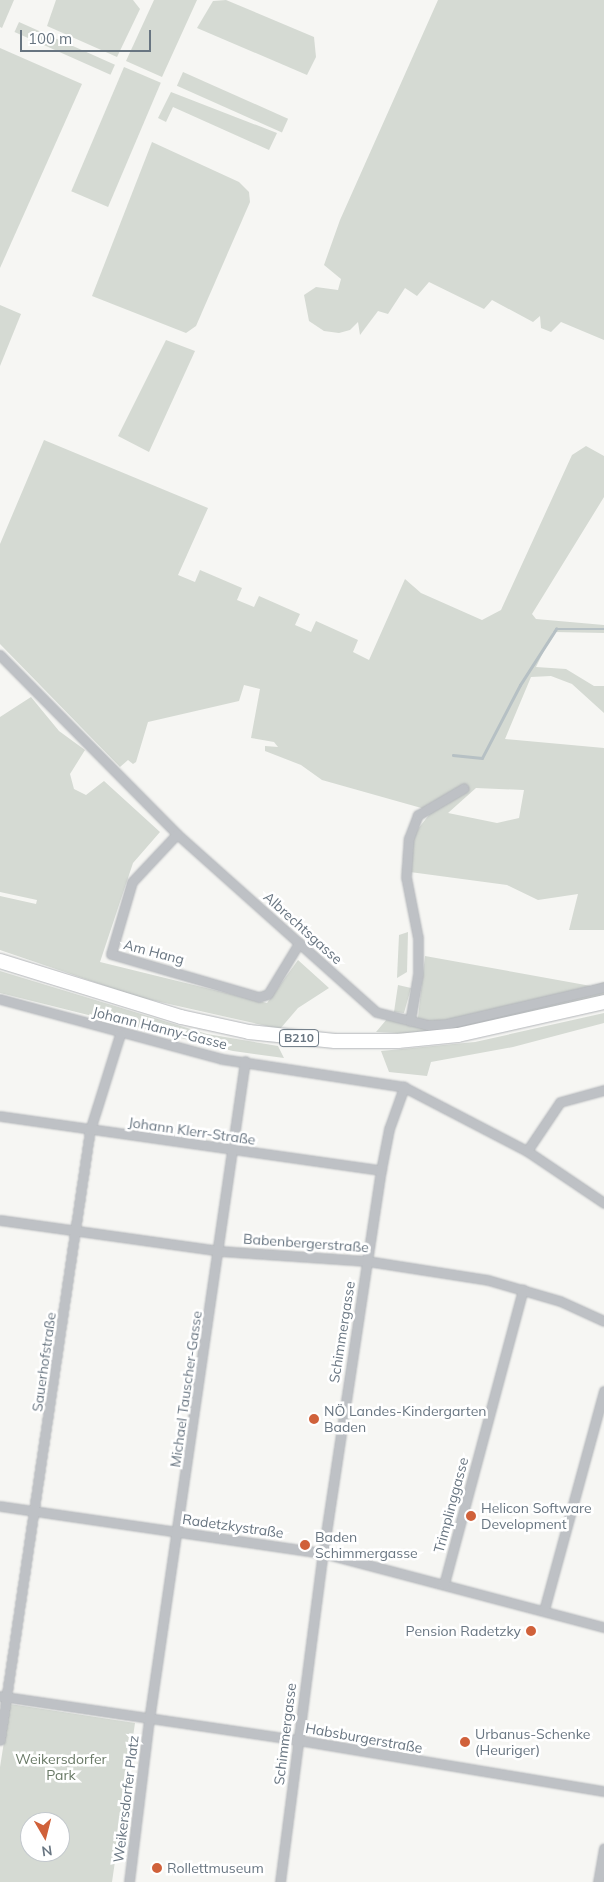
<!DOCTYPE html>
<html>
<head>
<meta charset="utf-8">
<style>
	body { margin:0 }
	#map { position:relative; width:604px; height:1882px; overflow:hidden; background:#f6f6f3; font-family:Mulish,sans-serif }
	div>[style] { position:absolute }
	.green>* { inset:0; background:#d5dad3; transform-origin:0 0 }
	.stream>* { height:2.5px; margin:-1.25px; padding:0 1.25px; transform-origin:1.25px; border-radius:1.25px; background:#b6c0c4 }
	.roads { filter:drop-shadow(0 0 1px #b2b5b9) drop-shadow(0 0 1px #b2b5b9) }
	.minor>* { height:9px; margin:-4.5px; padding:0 4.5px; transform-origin:4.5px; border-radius:4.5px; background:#bec1c5 }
	.primary>* { height:14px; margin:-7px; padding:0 7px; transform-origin:7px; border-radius:7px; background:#fff }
	.dots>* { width:14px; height:14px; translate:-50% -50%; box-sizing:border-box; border:2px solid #fff; border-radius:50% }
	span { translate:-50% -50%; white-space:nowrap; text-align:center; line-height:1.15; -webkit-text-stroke:5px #fff; paint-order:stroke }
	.shield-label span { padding:1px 4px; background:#fff; border:1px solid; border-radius:4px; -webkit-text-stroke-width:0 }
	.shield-label { font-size:12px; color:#687581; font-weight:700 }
	.street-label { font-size:14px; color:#687581 }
	.poi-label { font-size:14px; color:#687581 }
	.left { translate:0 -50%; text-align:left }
	.right { translate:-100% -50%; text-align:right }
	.park-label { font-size:14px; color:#697966 }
	.north { position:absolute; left:20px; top:1812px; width:50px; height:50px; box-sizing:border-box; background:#fff; border:1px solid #c3c8cd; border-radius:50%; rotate:172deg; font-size:14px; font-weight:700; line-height:20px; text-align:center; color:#687581 }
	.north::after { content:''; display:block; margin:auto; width:18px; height:22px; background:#d0613a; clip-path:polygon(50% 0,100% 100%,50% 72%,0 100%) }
	.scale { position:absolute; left:20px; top:30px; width:131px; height:22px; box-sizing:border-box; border:2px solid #687581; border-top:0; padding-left:6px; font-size:15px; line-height:18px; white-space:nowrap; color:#687581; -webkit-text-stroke:4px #fff; paint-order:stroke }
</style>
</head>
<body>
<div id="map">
	<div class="green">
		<i style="clip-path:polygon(0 0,14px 0,2px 28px,0 27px)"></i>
		<i style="clip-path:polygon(56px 0,133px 0,140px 9px,117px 57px,47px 26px)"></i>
		<i style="clip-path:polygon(154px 0,197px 0,162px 77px,126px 61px)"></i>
		<i style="clip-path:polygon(226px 0,314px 37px,316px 57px,307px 75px,197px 28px,213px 1px)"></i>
		<i style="clip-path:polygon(438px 0,604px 0,604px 340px,561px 322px,551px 332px,541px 328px,540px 316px,533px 322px,492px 300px,484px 309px,429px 282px,417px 296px,405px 288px,388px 314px,378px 311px,360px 335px,358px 322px,350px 330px,339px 333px,324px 331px,309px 321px,304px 295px,316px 287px,338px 290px,341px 279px,324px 265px,340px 220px)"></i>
		<i style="left:19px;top:22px;width:105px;height:11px;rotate:24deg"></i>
		<i style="clip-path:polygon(0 48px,82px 84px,0 268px)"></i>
		<i style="left:124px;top:67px;width:40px;height:135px;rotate:23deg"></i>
		<i style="left:183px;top:72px;width:115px;height:15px;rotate:24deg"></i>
		<i style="clip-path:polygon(171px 92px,277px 133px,269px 150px,173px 107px,166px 122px,158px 118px)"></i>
		<i style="clip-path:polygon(152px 142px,239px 182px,249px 192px,250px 202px,196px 326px,186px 333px,92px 296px)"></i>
		<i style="clip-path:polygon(0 305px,21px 314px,0 366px)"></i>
		<i style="clip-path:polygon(166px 340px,195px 351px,149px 452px,118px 436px)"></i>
		<i style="clip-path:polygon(evenodd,44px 440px,208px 508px,178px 575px,195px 582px,200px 570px,242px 588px,237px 600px,254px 607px,259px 596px,300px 614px,295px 625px,311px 632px,316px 621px,358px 640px,353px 652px,369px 660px,405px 579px,421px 593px,482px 620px,501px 610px,572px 455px,586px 446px,604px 456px,604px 497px,532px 614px,536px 619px,604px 625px,604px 633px,553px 632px,536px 667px,566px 669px,594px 686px,604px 686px,604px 713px,572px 684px,551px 676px,531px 677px,505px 739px,604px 748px,604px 930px,569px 930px,578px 894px,538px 900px,507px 885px,410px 872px,408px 861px,414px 834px,432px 811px,322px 780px,301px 765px,265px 751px,265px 746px,278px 747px,274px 742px,251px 738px,260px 689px,244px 685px,239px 701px,148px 722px,136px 762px,133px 764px,128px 760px,120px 767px,0 644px,0 544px,44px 440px,476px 788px,524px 790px,519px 818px,497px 823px,448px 813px,476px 788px)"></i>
		<i style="clip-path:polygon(31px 697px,59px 731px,85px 750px,70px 774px,74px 789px,86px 795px,104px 781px,160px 832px,133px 863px,100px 962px,267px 1003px,298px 960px,329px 988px,298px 1008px,280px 1029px,138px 997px,0 950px,0 896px,36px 904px,37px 900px,0 892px,0 717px)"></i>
		<i style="clip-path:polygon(408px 932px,407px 972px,397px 978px,399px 935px)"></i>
		<i style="clip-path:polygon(425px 956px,591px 986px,604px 982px,604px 995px,497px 1023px,416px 1034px,376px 1032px,387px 1019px,417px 1026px)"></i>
		<i style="clip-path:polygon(0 971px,207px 1034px,278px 1046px,284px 1058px,233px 1051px,0 993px)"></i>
		<i style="clip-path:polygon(398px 985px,411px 988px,404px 1013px,394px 1012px)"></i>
		<i style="clip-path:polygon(604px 1013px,604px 1023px,513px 1047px,431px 1062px,427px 1076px,389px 1072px,381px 1051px,475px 1042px)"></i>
		<i style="clip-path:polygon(evenodd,10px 1704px,135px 1723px,112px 1882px,0 1882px,0 1767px,10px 1704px,30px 1822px,60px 1822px,60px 1852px,30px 1852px,30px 1822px)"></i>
	</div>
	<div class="stream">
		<i style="left:453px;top:755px;width:29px;rotate:6deg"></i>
		<i style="left:482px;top:758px;width:82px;rotate:-62.5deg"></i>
		<i style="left:520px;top:685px;width:67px;rotate:-57.3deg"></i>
		<i style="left:556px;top:629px;width:48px"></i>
	</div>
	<div class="roads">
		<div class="minor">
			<i style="left:0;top:655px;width:252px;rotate:45.3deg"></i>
			<i style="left:177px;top:834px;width:267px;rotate:41.8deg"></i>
			<i style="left:376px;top:1012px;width:54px;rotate:14deg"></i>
			<i style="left:428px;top:1025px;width:18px;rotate:-3deg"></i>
			<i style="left:446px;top:1024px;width:162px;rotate:-13.2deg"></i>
			<i style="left:177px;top:834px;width:66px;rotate:133.2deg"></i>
			<i style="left:132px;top:882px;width:75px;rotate:106.3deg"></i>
			<i style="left:111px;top:954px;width:154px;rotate:16.2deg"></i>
			<i style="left:259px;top:997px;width:9px;rotate:-18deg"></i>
			<i style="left:268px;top:994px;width:60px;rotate:-58.7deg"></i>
			<i style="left:0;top:999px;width:230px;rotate:15.1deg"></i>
			<i style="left:222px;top:1059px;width:184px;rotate:8.7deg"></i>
			<i style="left:404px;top:1087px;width:139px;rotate:27.5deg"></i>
			<i style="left:527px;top:1151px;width:93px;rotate:34deg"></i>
			<i style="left:410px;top:1021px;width:48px;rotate:-80.3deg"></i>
			<i style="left:418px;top:974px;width:36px;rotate:-90deg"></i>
			<i style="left:418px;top:938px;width:62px;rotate:-101.1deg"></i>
			<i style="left:406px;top:877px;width:39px;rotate:-86deg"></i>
			<i style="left:409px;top:838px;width:25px;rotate:-69deg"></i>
			<i style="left:418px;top:815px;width:53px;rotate:-30.4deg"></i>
			<i style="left:0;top:1116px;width:385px;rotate:8.1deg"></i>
			<i style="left:527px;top:1151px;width:59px;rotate:-56deg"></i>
			<i style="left:560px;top:1102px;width:46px;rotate:-15.3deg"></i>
			<i style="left:0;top:1220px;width:222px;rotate:8deg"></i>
			<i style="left:220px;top:1251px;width:147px;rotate:3.9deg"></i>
			<i style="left:367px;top:1261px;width:122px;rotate:8.9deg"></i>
			<i style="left:488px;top:1280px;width:75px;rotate:16.3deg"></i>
			<i style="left:560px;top:1301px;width:48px;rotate:24.4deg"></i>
			<i style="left:0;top:1506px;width:326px;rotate:8.3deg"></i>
			<i style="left:323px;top:1553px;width:291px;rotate:14.8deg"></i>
			<i style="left:444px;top:1584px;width:305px;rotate:-75deg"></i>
			<i style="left:544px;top:1610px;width:227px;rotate:-74.7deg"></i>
			<i style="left:0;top:1696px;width:301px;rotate:8.4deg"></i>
			<i style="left:298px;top:1740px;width:310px;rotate:9.5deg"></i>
			<i style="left:0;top:1740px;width:617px;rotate:-81.61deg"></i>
			<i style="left:90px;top:1130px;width:101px;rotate:-72.6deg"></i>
			<i style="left:129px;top:1882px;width:163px;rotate:-83deg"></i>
			<i style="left:149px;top:1720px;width:666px;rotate:-81.71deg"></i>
			<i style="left:280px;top:1882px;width:332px;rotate:-82.6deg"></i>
			<i style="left:323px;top:1553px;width:387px;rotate:-81.4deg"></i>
			<i style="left:381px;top:1170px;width:42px;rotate:-79deg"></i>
			<i style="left:389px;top:1129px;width:45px;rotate:-70.3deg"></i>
			<i style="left:598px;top:1882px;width:34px;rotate:-80deg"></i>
		</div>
		<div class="primary">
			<i style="left:0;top:961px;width:189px;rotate:17.2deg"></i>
			<i style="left:181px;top:1017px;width:70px;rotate:12.4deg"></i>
			<i style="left:249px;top:1032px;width:86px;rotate:6deg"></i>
			<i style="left:335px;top:1041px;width:63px"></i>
			<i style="left:398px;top:1041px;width:60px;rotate:-5.7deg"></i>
			<i style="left:458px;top:1035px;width:150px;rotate:-12.7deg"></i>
		</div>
	</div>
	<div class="dots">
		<i style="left:314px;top:1419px;background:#d0613a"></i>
		<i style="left:471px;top:1516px;background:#d0613a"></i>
		<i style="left:305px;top:1545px;background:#d0613a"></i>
		<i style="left:531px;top:1631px;background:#d0613a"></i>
		<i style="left:465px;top:1742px;background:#d0613a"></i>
		<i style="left:157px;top:1868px;background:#d0613a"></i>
	</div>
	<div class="shield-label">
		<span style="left:299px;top:1038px">B210</span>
	</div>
	<div class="street-label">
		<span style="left:303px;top:928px;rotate:42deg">Albrechtsgasse</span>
		<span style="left:154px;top:952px;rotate:15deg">Am Hang</span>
		<span style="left:160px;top:1028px;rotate:14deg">Johann Hanny-Gasse</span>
		<span style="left:192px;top:1131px;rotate:8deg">Johann Klerr-Straße</span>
		<span style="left:306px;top:1243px;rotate:4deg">Babenbergerstraße</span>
		<span style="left:342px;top:1332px;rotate:-81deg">Schimmergasse</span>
		<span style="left:44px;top:1362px;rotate:-82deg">Sauerhofstraße</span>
		<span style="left:186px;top:1389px;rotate:-82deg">Michael Tauscher-Gasse</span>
		<span style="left:451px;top:1505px;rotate:-75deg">Trimplinggasse</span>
		<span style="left:233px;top:1526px;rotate:8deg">Radetzkystraße</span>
		<span style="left:285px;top:1734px;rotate:-83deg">Schimmergasse</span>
		<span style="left:364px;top:1738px;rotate:10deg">Habsburgerstraße</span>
		<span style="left:126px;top:1799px;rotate:-83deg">Weikersdorfer Platz</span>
	</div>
	<div class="poi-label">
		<span class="left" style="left:324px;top:1419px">NÖ Landes-Kindergarten<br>Baden</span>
		<span class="left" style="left:481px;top:1516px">Helicon Software<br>Development</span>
		<span class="left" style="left:315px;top:1545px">Baden<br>Schimmergasse</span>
		<span class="right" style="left:521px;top:1631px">Pension Radetzky</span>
		<span class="left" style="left:475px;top:1742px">Urbanus-Schenke<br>(Heuriger)</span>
		<span class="left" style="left:167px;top:1868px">Rollettmuseum</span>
	</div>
	<div class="park-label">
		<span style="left:61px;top:1767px">Weikersdorfer<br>Park</span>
	</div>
	<div class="north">N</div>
	<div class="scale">100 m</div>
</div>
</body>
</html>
